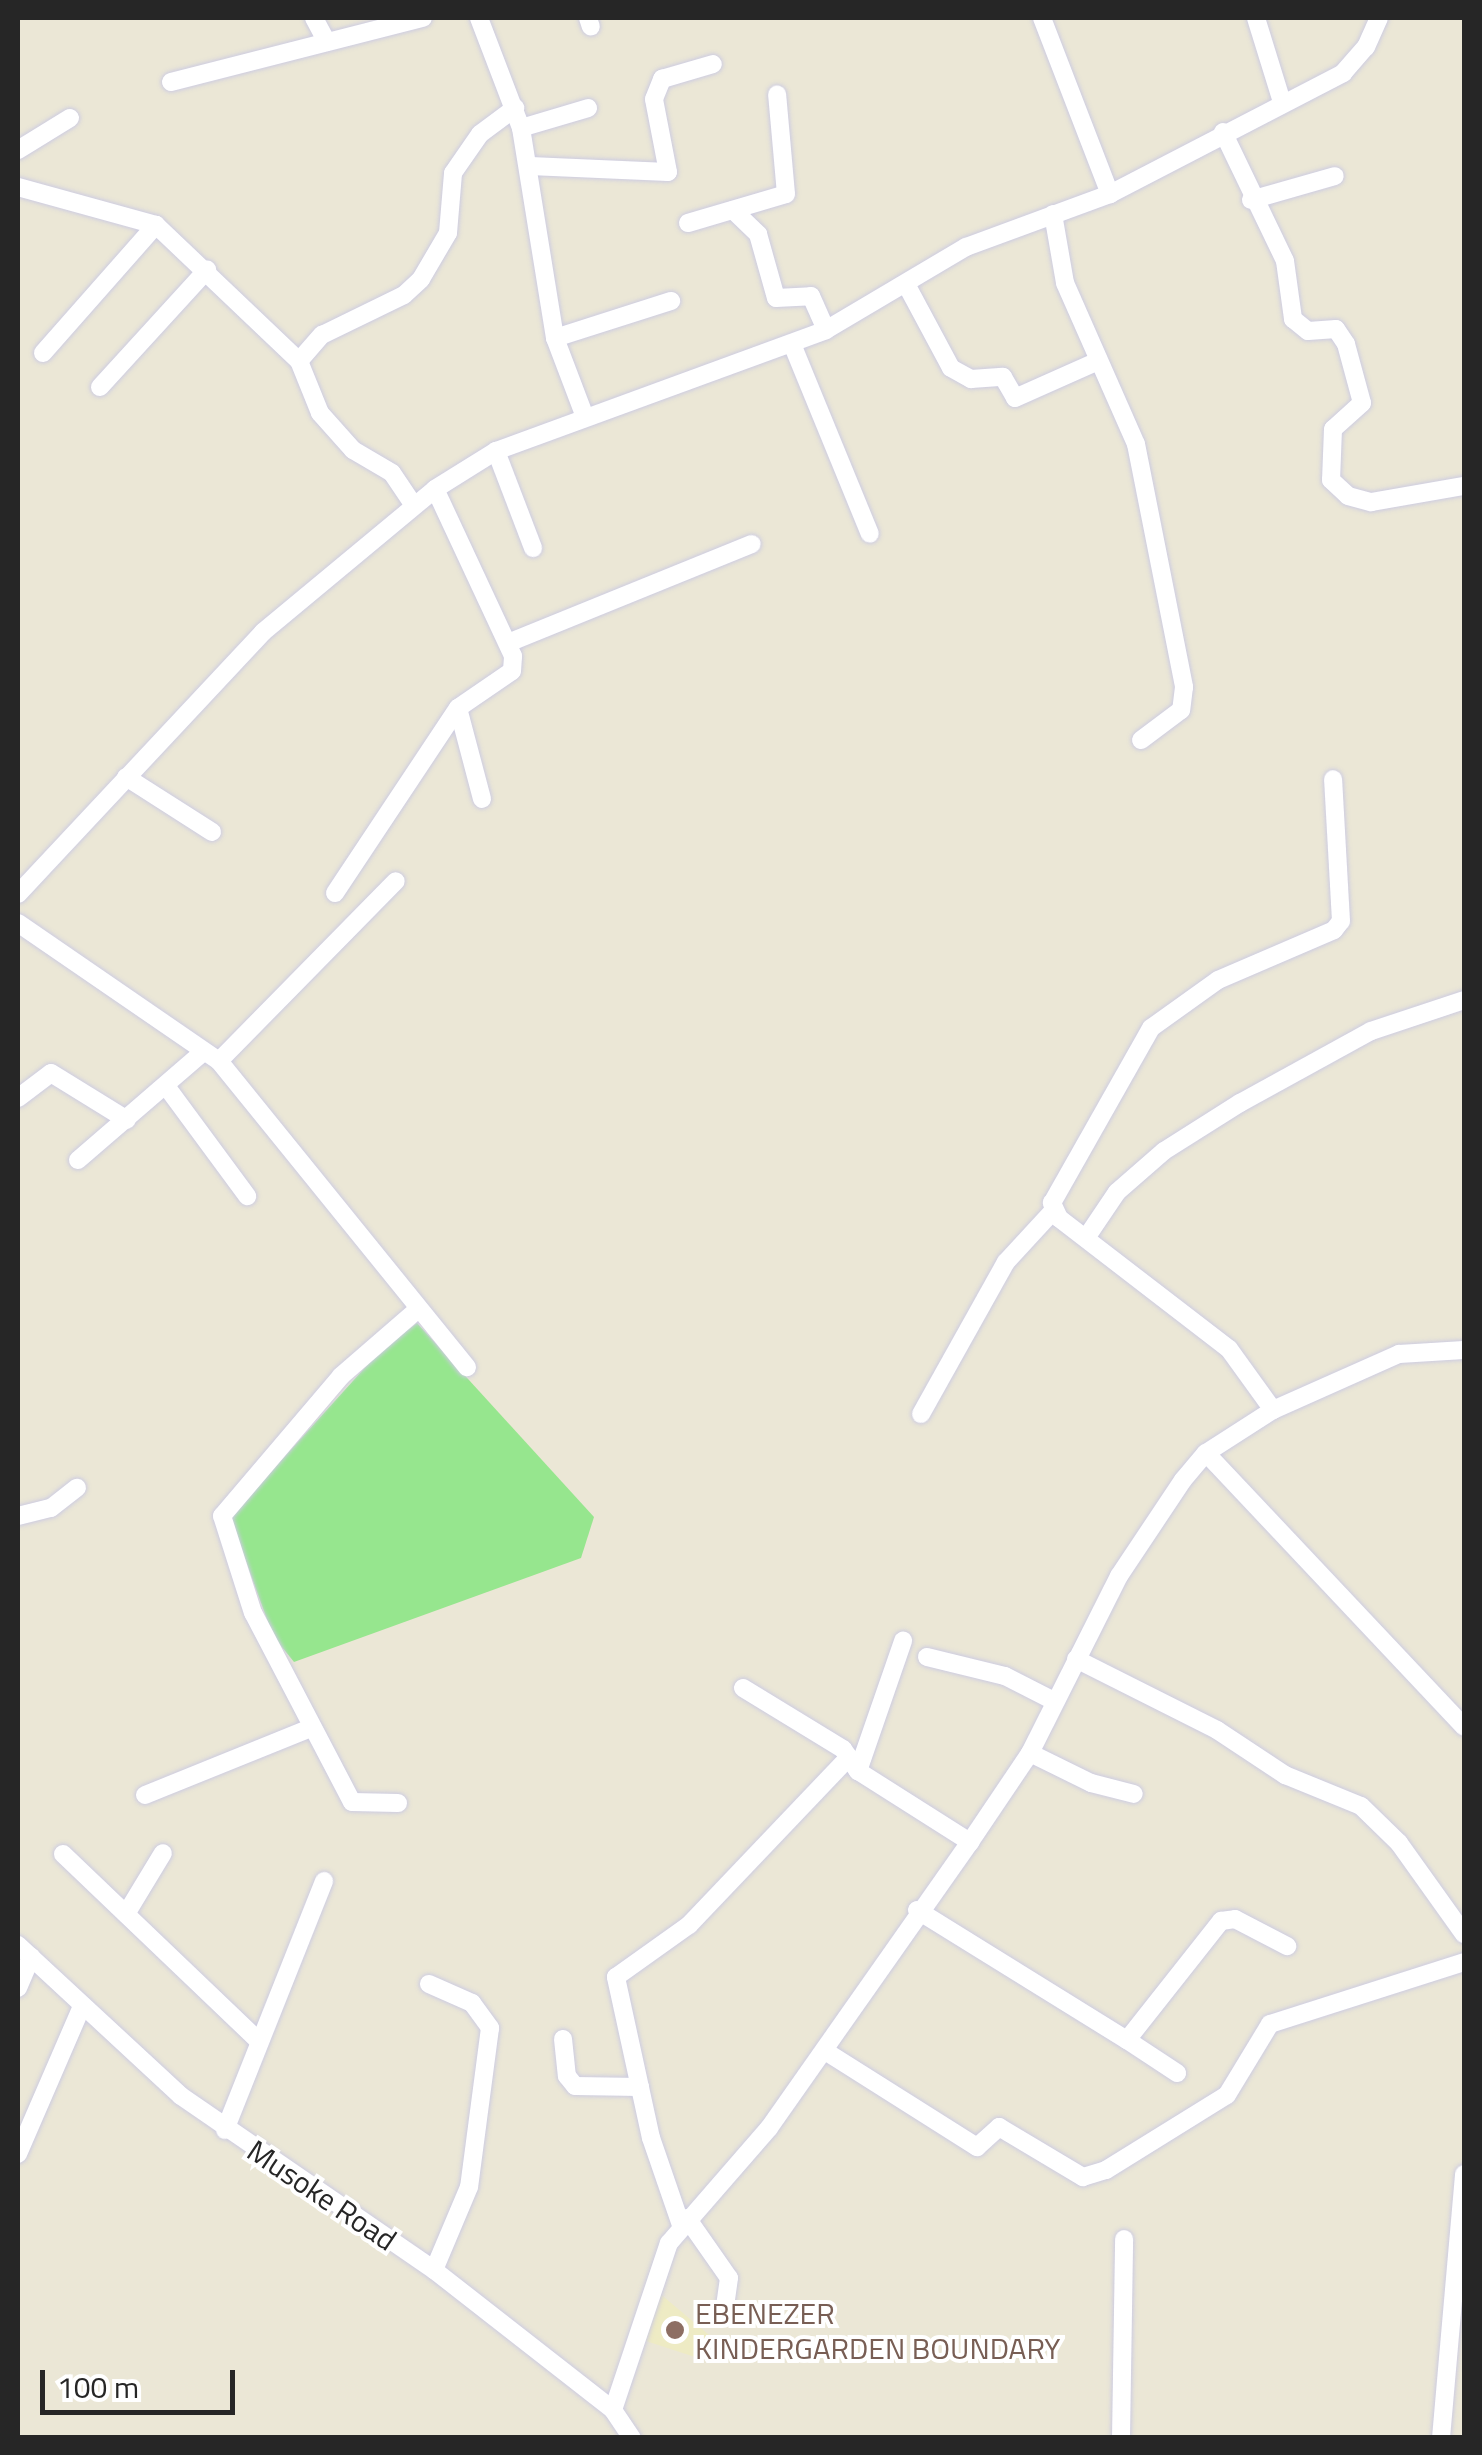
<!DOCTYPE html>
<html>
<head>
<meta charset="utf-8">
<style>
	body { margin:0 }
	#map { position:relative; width:1482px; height:2455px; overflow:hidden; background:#ebe7d6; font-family:"Titillium Web",sans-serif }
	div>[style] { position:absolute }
	.education>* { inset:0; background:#eeebc4 }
	.green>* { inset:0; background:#96e68e }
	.roads { filter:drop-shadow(0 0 2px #cdcce1) drop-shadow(0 0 2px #cdcce1) }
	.minor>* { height:18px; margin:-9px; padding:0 9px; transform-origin:9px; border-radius:9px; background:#fff }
	.dots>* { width:28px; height:28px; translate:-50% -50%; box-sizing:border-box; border:5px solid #fff; border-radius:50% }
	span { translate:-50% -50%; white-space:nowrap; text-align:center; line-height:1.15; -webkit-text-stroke:8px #fff; paint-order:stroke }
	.street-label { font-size:30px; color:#262626 }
	.education-label { font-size:30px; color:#785e54 }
	.left { translate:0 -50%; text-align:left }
	.frame { position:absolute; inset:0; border:20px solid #262626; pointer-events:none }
	.scale { position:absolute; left:40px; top:2370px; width:195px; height:45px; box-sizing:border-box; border:5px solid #262626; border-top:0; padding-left:12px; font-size:30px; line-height:35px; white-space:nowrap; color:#262626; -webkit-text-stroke:8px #fff; paint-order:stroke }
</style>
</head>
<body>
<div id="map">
	<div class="education">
		<i style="clip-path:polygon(658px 2292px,709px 2335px,701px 2359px,643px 2340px)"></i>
	</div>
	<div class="green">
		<i style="clip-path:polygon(417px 1323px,594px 1517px,581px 1558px,294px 1662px,273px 1636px,230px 1517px,380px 1351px)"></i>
	</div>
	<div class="roads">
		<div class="minor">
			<i style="left:314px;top:18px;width:27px;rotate:62deg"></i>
			<i style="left:479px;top:18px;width:118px;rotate:69.1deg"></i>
			<i style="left:521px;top:128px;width:213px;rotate:80.8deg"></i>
			<i style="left:555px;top:338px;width:85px;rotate:69.2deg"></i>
			<i style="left:588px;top:18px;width:9px;rotate:72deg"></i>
			<i style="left:1042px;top:18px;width:189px;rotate:68.9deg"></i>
			<i style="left:1256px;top:18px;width:88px;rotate:72.8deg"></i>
			<i style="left:171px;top:82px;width:260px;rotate:-14.3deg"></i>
			<i style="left:521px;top:128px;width:70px;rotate:-16.6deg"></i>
			<i style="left:1223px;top:132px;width:143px;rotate:64.3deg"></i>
			<i style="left:1285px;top:261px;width:59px;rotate:82.1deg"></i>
			<i style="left:1293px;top:319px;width:19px;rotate:39deg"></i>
			<i style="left:1308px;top:331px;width:28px;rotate:-4deg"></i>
			<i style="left:1336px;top:329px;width:18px;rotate:56deg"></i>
			<i style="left:1346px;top:344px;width:61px;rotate:74.8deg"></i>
			<i style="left:1362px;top:403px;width:39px;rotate:138deg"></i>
			<i style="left:1333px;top:429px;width:51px;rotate:92.2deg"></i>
			<i style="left:1331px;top:480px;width:23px;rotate:43deg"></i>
			<i style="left:1348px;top:496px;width:24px;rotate:15deg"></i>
			<i style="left:1371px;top:502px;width:94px;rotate:-9.8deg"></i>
			<i style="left:18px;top:150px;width:61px;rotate:-31.6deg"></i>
			<i style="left:530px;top:166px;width:138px;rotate:2.5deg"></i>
			<i style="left:668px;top:172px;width:74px;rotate:-100.9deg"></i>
			<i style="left:654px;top:99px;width:22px;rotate:-68deg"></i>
			<i style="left:662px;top:79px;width:53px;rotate:-16.4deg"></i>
			<i style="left:18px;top:187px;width:143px;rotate:15.4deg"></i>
			<i style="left:156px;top:225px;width:197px;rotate:43.6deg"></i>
			<i style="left:299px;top:361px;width:56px;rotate:68deg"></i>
			<i style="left:320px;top:413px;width:50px;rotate:48.3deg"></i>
			<i style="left:353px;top:450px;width:45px;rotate:30.5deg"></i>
			<i style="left:392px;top:473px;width:37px;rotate:56deg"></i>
			<i style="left:1251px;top:200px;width:87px;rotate:-15.9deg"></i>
			<i style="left:733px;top:210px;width:35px;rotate:44deg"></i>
			<i style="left:758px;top:234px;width:66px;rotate:74.3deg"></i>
			<i style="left:776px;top:298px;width:35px;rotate:-3deg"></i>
			<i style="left:811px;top:296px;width:37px;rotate:66deg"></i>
			<i style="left:1053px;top:214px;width:70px;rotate:80.1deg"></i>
			<i style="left:1065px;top:283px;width:176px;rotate:66.2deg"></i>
			<i style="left:1136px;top:444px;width:248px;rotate:78.8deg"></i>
			<i style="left:1184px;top:687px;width:23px;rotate:97deg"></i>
			<i style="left:1181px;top:710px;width:50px;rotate:143.1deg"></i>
			<i style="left:688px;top:223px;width:102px;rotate:-16.5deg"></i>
			<i style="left:786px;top:194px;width:100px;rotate:-95.1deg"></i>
			<i style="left:906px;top:284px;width:95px;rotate:61.8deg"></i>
			<i style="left:951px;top:368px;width:23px;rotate:29deg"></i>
			<i style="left:971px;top:379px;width:32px;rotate:-4deg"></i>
			<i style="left:1003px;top:377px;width:24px;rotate:60deg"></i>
			<i style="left:1015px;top:398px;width:91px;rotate:-24deg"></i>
			<i style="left:555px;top:338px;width:122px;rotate:-17.7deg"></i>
			<i style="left:792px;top:344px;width:205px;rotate:67.7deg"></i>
			<i style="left:43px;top:353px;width:171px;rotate:-48.6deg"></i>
			<i style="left:299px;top:361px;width:35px;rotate:-49deg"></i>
			<i style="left:322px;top:335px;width:91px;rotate:-26deg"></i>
			<i style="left:404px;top:295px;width:23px;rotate:-43deg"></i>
			<i style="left:421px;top:279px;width:53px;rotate:-59.6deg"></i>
			<i style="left:448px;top:233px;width:60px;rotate:-85.2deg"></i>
			<i style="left:453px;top:173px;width:47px;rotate:-55.3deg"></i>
			<i style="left:480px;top:134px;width:44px;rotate:-36.6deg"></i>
			<i style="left:100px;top:387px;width:159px;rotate:-47.6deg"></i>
			<i style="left:496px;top:451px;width:104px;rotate:69.1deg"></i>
			<i style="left:508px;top:643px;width:263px;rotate:-22.1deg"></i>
			<i style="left:458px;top:708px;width:94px;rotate:75.2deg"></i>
			<i style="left:126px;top:777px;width:102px;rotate:32.6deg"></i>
			<i style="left:335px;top:893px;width:222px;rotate:-56.4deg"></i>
			<i style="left:458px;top:708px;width:65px;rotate:-34.4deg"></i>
			<i style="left:512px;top:671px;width:15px;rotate:-86deg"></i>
			<i style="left:513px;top:656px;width:184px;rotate:-115deg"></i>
			<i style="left:18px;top:894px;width:359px;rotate:-46.9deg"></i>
			<i style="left:263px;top:632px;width:224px;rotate:-39.7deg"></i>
			<i style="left:435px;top:489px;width:72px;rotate:-31.9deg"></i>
			<i style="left:496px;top:451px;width:351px;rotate:-20.1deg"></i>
			<i style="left:826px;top:330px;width:163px;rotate:-30.7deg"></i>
			<i style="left:966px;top:247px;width:153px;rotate:-20.2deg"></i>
			<i style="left:1110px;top:194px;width:263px;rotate:-27.4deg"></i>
			<i style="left:1343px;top:73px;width:35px;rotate:-49deg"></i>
			<i style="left:1366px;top:47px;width:32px;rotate:-66deg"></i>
			<i style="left:18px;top:923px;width:244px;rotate:34.5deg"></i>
			<i style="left:219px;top:1061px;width:394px;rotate:51deg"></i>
			<i style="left:219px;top:1061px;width:252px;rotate:-45.5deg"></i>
			<i style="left:166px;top:1086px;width:137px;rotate:53.6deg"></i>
			<i style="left:18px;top:1098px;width:41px;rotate:-37.1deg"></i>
			<i style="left:51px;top:1073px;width:89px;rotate:31.7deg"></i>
			<i style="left:78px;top:1160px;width:164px;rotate:-40.8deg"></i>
			<i style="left:1086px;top:1238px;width:55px;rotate:-56deg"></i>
			<i style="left:1117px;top:1192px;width:62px;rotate:-41.1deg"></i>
			<i style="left:1164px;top:1151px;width:90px;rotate:-32.3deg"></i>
			<i style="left:1240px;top:1103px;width:149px;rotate:-28.8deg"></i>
			<i style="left:1371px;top:1031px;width:98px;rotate:-18.4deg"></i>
			<i style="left:1273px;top:1410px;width:75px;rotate:-125.8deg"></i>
			<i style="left:1229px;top:1349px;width:215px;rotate:-142.4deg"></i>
			<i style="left:1059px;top:1218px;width:17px;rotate:-115deg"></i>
			<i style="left:1052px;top:1203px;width:201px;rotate:-60.5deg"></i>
			<i style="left:1151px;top:1028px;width:82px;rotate:-35.6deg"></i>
			<i style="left:1218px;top:980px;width:126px;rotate:-23.3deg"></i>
			<i style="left:1334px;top:930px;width:11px;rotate:-52deg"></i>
			<i style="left:1341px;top:921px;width:142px;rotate:-93.2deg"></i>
			<i style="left:921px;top:1414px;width:174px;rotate:-60.8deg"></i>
			<i style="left:1006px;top:1262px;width:71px;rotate:-47.3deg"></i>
			<i style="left:1206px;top:1453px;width:376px;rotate:46.7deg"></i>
			<i style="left:18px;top:1516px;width:34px;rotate:-14deg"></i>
			<i style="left:51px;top:1508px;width:33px;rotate:-38deg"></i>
			<i style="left:927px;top:1657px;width:80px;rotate:13.7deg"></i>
			<i style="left:1005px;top:1676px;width:55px;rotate:27deg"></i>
			<i style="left:1076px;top:1659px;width:158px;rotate:26.7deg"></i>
			<i style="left:1217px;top:1730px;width:82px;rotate:33.5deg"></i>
			<i style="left:1285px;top:1775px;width:82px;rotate:22.2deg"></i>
			<i style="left:1361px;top:1806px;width:53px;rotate:44.2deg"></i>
			<i style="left:1399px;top:1843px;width:112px;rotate:54.5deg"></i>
			<i style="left:743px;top:1688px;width:117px;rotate:31.4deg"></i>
			<i style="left:843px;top:1749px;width:27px;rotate:56deg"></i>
			<i style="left:858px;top:1771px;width:133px;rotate:32.4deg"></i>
			<i style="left:1030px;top:1753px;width:68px;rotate:26.2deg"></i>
			<i style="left:1091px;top:1783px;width:44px;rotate:14.3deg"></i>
			<i style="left:858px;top:1771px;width:138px;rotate:-70.9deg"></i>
			<i style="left:145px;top:1795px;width:179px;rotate:-22deg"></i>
			<i style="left:398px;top:1803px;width:46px;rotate:-178.8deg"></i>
			<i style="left:352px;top:1802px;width:213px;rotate:-117.6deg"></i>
			<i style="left:253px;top:1613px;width:102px;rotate:-107.7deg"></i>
			<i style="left:222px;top:1516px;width:184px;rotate:-49.6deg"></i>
			<i style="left:341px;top:1376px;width:102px;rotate:-41deg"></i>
			<i style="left:63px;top:1854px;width:271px;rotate:43.7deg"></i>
			<i style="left:917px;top:1910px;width:247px;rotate:31.8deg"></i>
			<i style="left:1127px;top:2040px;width:152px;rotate:-51.7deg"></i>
			<i style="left:1221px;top:1921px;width:14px;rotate:-8deg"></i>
			<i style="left:1235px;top:1919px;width:59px;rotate:27.4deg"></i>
			<i style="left:126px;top:1914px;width:71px;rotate:-58.8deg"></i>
			<i style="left:18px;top:1945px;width:222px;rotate:42.8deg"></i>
			<i style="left:181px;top:2096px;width:307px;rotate:34.5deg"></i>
			<i style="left:434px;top:2270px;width:227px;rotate:38deg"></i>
			<i style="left:613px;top:2410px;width:34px;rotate:56deg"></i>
			<i style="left:429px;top:1984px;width:47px;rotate:23.8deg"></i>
			<i style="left:472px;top:2003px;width:31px;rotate:54deg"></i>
			<i style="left:490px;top:2028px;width:160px;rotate:97.5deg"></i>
			<i style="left:469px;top:2187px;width:90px;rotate:112.9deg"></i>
			<i style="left:18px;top:1988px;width:34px;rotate:-67deg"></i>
			<i style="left:563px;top:2039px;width:37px;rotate:84deg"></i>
			<i style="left:567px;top:2076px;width:13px;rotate:51deg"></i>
			<i style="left:575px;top:2086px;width:65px;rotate:0.9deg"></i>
			<i style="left:1127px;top:2040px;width:60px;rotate:33.4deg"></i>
			<i style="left:825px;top:2051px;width:180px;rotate:32.3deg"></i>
			<i style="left:977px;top:2147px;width:30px;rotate:-42deg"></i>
			<i style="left:999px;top:2127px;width:98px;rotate:30.8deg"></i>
			<i style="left:1083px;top:2177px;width:24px;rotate:-17deg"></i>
			<i style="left:1106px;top:2170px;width:142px;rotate:-31.8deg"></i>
			<i style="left:1227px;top:2095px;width:83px;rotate:-58.8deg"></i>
			<i style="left:1270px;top:2024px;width:204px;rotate:-17.7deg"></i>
			<i style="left:225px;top:2130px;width:268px;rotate:-68.3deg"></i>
			<i style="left:18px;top:2154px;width:161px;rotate:-66.6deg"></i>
			<i style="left:687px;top:2218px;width:73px;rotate:55deg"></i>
			<i style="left:729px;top:2278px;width:27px;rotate:98deg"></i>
			<i style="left:681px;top:2225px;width:92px;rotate:-109deg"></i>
			<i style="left:651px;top:2138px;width:165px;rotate:-102.3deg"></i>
			<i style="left:616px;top:1977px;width:90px;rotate:-35.5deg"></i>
			<i style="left:689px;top:1925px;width:232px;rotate:-46.4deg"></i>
			<i style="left:613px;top:2410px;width:176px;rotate:-71.5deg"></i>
			<i style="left:669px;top:2243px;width:152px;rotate:-49deg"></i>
			<i style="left:769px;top:2128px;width:350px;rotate:-54.9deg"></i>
			<i style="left:970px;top:1842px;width:107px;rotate:-56deg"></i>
			<i style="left:1030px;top:1753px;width:198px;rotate:-63.3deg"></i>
			<i style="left:1119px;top:1576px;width:115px;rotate:-56.3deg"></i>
			<i style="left:1183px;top:1480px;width:35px;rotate:-50deg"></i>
			<i style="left:1206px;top:1453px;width:80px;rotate:-32.7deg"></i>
			<i style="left:1273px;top:1410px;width:138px;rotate:-24deg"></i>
			<i style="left:1399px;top:1354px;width:65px;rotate:-3.5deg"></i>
			<i style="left:1121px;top:2438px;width:199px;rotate:-89.1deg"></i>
			<i style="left:1441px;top:2438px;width:265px;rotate:-85deg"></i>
		</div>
	</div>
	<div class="dots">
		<i style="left:675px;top:2330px;background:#8d6e63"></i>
	</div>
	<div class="street-label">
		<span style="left:322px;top:2195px;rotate:34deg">Musoke Road</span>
	</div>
	<div class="education-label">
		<span class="left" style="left:695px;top:2330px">EBENEZER<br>KINDERGARDEN BOUNDARY</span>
	</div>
	<div class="frame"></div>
	<div class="scale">100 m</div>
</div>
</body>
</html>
